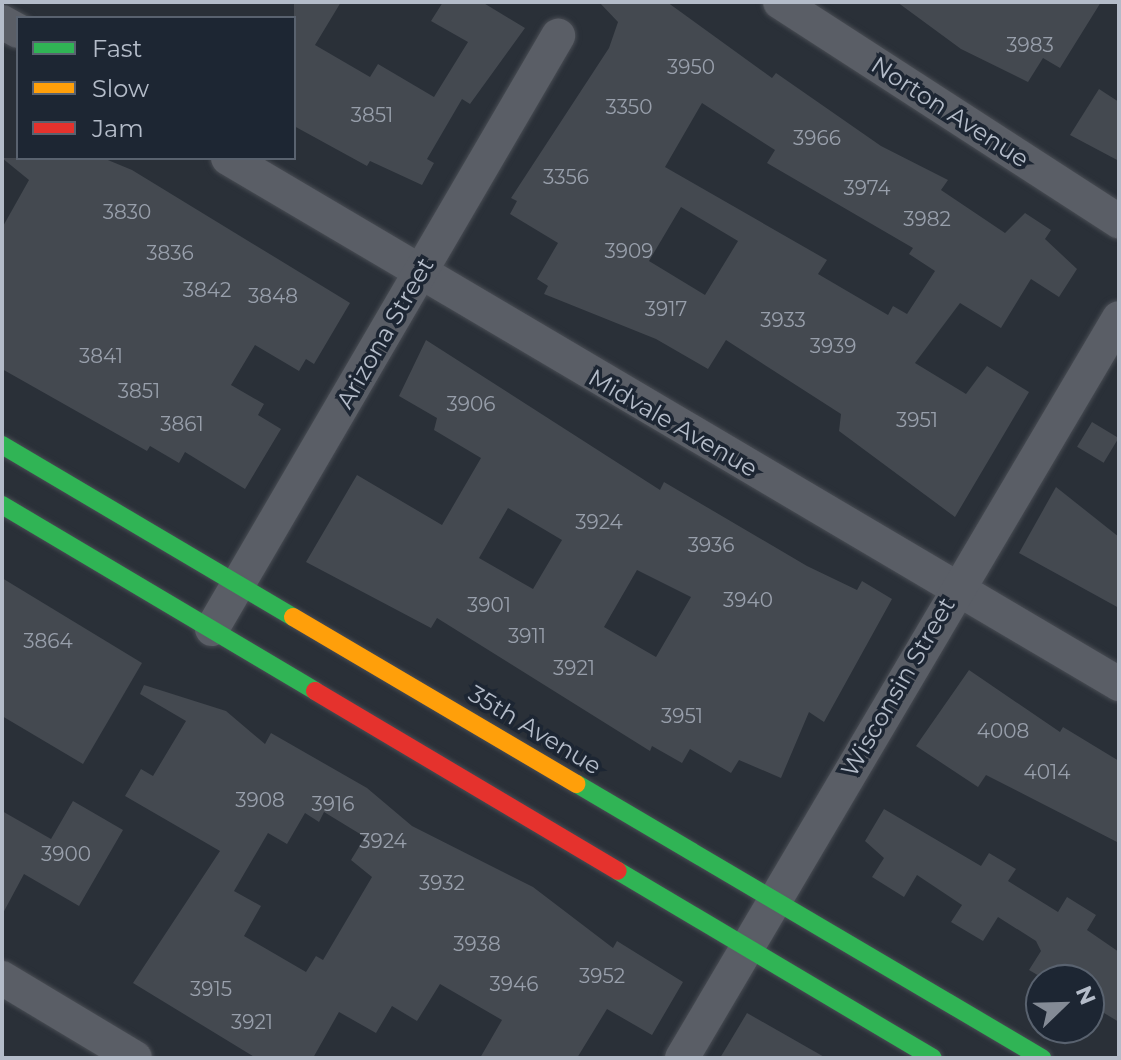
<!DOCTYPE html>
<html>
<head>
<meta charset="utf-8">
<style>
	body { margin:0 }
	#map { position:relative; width:1121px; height:1060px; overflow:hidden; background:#2a3038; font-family:Montserrat,sans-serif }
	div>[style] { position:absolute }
	.building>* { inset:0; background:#444950; transform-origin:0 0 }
	.roads { filter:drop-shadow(0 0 2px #484c53) drop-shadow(0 0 2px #484c53) }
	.street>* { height:34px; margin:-17px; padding:0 17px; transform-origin:17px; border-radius:17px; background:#5a5e66 }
	.fast>* { height:18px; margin:-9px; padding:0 9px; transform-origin:9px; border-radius:9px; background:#30b455 }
	.slow>* { height:18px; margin:-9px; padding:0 9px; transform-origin:9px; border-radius:9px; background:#ff9f0a }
	.jam>* { height:18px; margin:-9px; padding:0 9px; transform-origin:9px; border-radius:9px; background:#e5322d }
	span { translate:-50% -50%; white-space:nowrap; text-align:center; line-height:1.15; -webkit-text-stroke:7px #1d2633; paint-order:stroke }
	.number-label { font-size:20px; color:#989fab }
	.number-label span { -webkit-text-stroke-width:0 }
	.street-label { font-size:24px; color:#b4bcc9 }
	.frame { position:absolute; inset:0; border:4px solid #b4bcc9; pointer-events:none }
	.legend { position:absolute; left:16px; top:16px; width:280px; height:144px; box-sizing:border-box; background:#1d2633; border:2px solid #59626f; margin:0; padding:10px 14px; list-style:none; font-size:24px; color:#b4bcc9 }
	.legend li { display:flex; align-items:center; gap:16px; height:40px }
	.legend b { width:40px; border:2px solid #59626f }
	.north { position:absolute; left:1025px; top:964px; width:80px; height:80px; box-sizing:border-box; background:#1d2633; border:2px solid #59626f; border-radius:50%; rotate:67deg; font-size:22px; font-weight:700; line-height:32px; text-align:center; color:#b4bcc9 }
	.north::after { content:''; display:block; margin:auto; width:28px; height:36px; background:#848b96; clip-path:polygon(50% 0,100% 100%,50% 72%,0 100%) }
</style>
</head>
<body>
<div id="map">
	<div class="building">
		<i style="clip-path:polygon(294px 2px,341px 2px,315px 45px,370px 77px,378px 64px,434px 97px,468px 42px,431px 21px,443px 2px,482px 2px,525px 28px,470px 104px,462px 99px,427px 159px,434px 163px,422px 185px,370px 161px,367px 166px,294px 126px)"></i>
		<i style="clip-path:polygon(evenodd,599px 2px,667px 2px,772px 78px,776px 73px,881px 146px,948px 180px,941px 190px,1005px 233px,1025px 213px,1051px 230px,1045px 239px,1077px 269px,1059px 297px,1031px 279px,1001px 328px,960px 303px,915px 363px,966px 394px,987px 366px,1029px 392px,955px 517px,839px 431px,841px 414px,726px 340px,708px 369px,656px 339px,544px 294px,548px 286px,537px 279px,558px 243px,510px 214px,517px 201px,511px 198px,609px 48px,618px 22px,599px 2px,702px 103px,775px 150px,767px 163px,913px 248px,909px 254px,935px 271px,907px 314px,893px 306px,888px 315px,818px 274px,827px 260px,665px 167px,702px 103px,599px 2px,681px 207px,738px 241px,705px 295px,649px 261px,681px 207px)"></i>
		<i style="clip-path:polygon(897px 2px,1101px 2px,1060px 68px,1043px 58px,1028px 82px,961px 49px)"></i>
		<i style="clip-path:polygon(1099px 89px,1119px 102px,1119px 161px,1070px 135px)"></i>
		<i style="clip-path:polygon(2px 158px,103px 158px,132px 170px,350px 303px,314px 364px,306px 359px,299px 371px,255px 345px,231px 385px,264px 404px,258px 415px,281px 429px,245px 489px,185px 452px,179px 463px,150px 446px,147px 451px,2px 369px,2px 228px,29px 180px)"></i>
		<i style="clip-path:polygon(evenodd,426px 340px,660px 490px,664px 482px,807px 566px,857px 590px,862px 581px,892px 599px,824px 722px,809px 712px,781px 778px,739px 760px,731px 773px,690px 749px,682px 763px,652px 746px,650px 751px,437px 618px,431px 628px,306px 562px,357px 475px,442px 525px,481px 458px,434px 430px,437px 418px,399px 396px,426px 340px,508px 508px,562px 540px,533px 589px,479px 558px,508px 508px,426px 340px,637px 570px,691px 597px,656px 657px,604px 627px,637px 570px)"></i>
		<i style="left:1092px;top:422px;width:31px;height:29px;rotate:31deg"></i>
		<i style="clip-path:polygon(1056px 487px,1119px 537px,1119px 608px,1019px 553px)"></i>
		<i style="clip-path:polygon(2px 578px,142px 663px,83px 764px,2px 716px)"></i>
		<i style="clip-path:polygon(969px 670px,1060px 732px,1063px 727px,1119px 761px,1119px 843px,986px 775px,978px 787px,916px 746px)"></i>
		<i style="clip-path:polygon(evenodd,144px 685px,226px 711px,265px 744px,271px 733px,367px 788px,412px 826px,533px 887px,613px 948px,617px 941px,683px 982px,652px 1035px,607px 1009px,577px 1058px,480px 1058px,502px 1020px,440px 984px,417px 1021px,392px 1006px,376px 1033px,339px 1012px,313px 1058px,256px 1058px,133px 983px,220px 851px,125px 796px,141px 769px,153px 776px,186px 721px,140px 694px,144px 685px,324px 812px,365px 837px,351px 860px,372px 877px,323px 960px,316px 956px,306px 972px,244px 936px,261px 906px,234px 891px,268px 833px,287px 844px,305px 813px,319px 822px,324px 812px)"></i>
		<i style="clip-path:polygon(73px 801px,123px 830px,79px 906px,24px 874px,2px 915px,2px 811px,51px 839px)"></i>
		<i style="clip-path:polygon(884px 809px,981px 866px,989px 853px,1016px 869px,1008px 881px,1058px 912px,1067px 897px,1096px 915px,1087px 930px,1119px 952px,1119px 1022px,1089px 1004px,1089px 980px,1046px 980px,1029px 970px,1041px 951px,1036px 941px,998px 917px,983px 941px,951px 922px,962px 905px,917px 875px,904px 897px,872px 877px,884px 858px,865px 841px)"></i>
		<i style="clip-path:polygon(747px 1013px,826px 1058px,720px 1058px)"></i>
	</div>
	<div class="roads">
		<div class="street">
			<i style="left:780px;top:2px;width:404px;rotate:32.9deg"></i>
			<i style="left:2px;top:22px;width:18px;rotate:29deg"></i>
			<i style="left:228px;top:158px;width:1035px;rotate:30.56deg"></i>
			<i style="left:212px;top:629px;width:687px;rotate:-59.74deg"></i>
			<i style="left:2px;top:978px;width:155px;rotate:31deg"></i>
			<i style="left:682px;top:1058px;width:859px;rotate:-59.44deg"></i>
		</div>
		<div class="fast">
			<i style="left:2px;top:445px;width:338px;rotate:30.6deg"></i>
			<i style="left:2px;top:505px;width:364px;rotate:30.7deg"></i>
			<i style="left:577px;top:784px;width:540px;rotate:30.51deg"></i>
			<i style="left:618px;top:871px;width:366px;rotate:30.7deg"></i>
		</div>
		<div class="slow">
			<i style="left:293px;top:617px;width:329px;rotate:30.5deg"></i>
		</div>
		<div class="jam">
			<i style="left:315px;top:691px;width:352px;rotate:30.7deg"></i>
		</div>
	</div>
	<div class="number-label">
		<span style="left:1030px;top:45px">3983</span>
		<span style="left:691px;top:67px">3950</span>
		<span style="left:629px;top:107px">3350</span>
		<span style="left:372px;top:115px">3851</span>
		<span style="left:817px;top:138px">3966</span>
		<span style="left:566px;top:177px">3356</span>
		<span style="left:867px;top:188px">3974</span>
		<span style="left:127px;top:212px">3830</span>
		<span style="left:927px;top:219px">3982</span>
		<span style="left:629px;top:251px">3909</span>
		<span style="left:170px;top:253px">3836</span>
		<span style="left:207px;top:290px">3842</span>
		<span style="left:273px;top:296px">3848</span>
		<span style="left:666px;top:309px">3917</span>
		<span style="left:783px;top:320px">3933</span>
		<span style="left:833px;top:346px">3939</span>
		<span style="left:101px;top:356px">3841</span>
		<span style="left:139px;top:391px">3851</span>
		<span style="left:471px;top:404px">3906</span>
		<span style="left:917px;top:420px">3951</span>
		<span style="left:182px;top:424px">3861</span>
		<span style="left:599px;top:522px">3924</span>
		<span style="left:711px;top:545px">3936</span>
		<span style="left:748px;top:600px">3940</span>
		<span style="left:489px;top:605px">3901</span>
		<span style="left:527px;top:636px">3911</span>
		<span style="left:48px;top:641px">3864</span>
		<span style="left:574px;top:668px">3921</span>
		<span style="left:682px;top:716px">3951</span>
		<span style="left:1003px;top:731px">4008</span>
		<span style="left:1047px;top:772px">4014</span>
		<span style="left:260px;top:800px">3908</span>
		<span style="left:333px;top:804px">3916</span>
		<span style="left:383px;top:841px">3924</span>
		<span style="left:66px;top:854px">3900</span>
		<span style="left:442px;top:883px">3932</span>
		<span style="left:477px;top:944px">3938</span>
		<span style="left:602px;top:976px">3952</span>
		<span style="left:514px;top:984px">3946</span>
		<span style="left:211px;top:989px">3915</span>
		<span style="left:252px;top:1022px">3921</span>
	</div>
	<div class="street-label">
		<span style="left:950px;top:112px;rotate:33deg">Norton Avenue</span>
		<span style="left:385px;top:333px;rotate:-60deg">Arizona Street</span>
		<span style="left:673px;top:423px;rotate:30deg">Midvale Avenue</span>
		<span style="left:898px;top:687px;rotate:-60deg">Wisconsin Street</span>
		<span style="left:535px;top:730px;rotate:31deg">35th Avenue</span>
	</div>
	<div class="frame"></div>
	<ul class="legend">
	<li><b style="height:10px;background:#30b455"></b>Fast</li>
	<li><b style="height:10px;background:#ff9f0a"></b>Slow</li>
	<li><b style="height:10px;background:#e5322d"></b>Jam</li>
	</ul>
	<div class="north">N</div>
</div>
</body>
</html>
